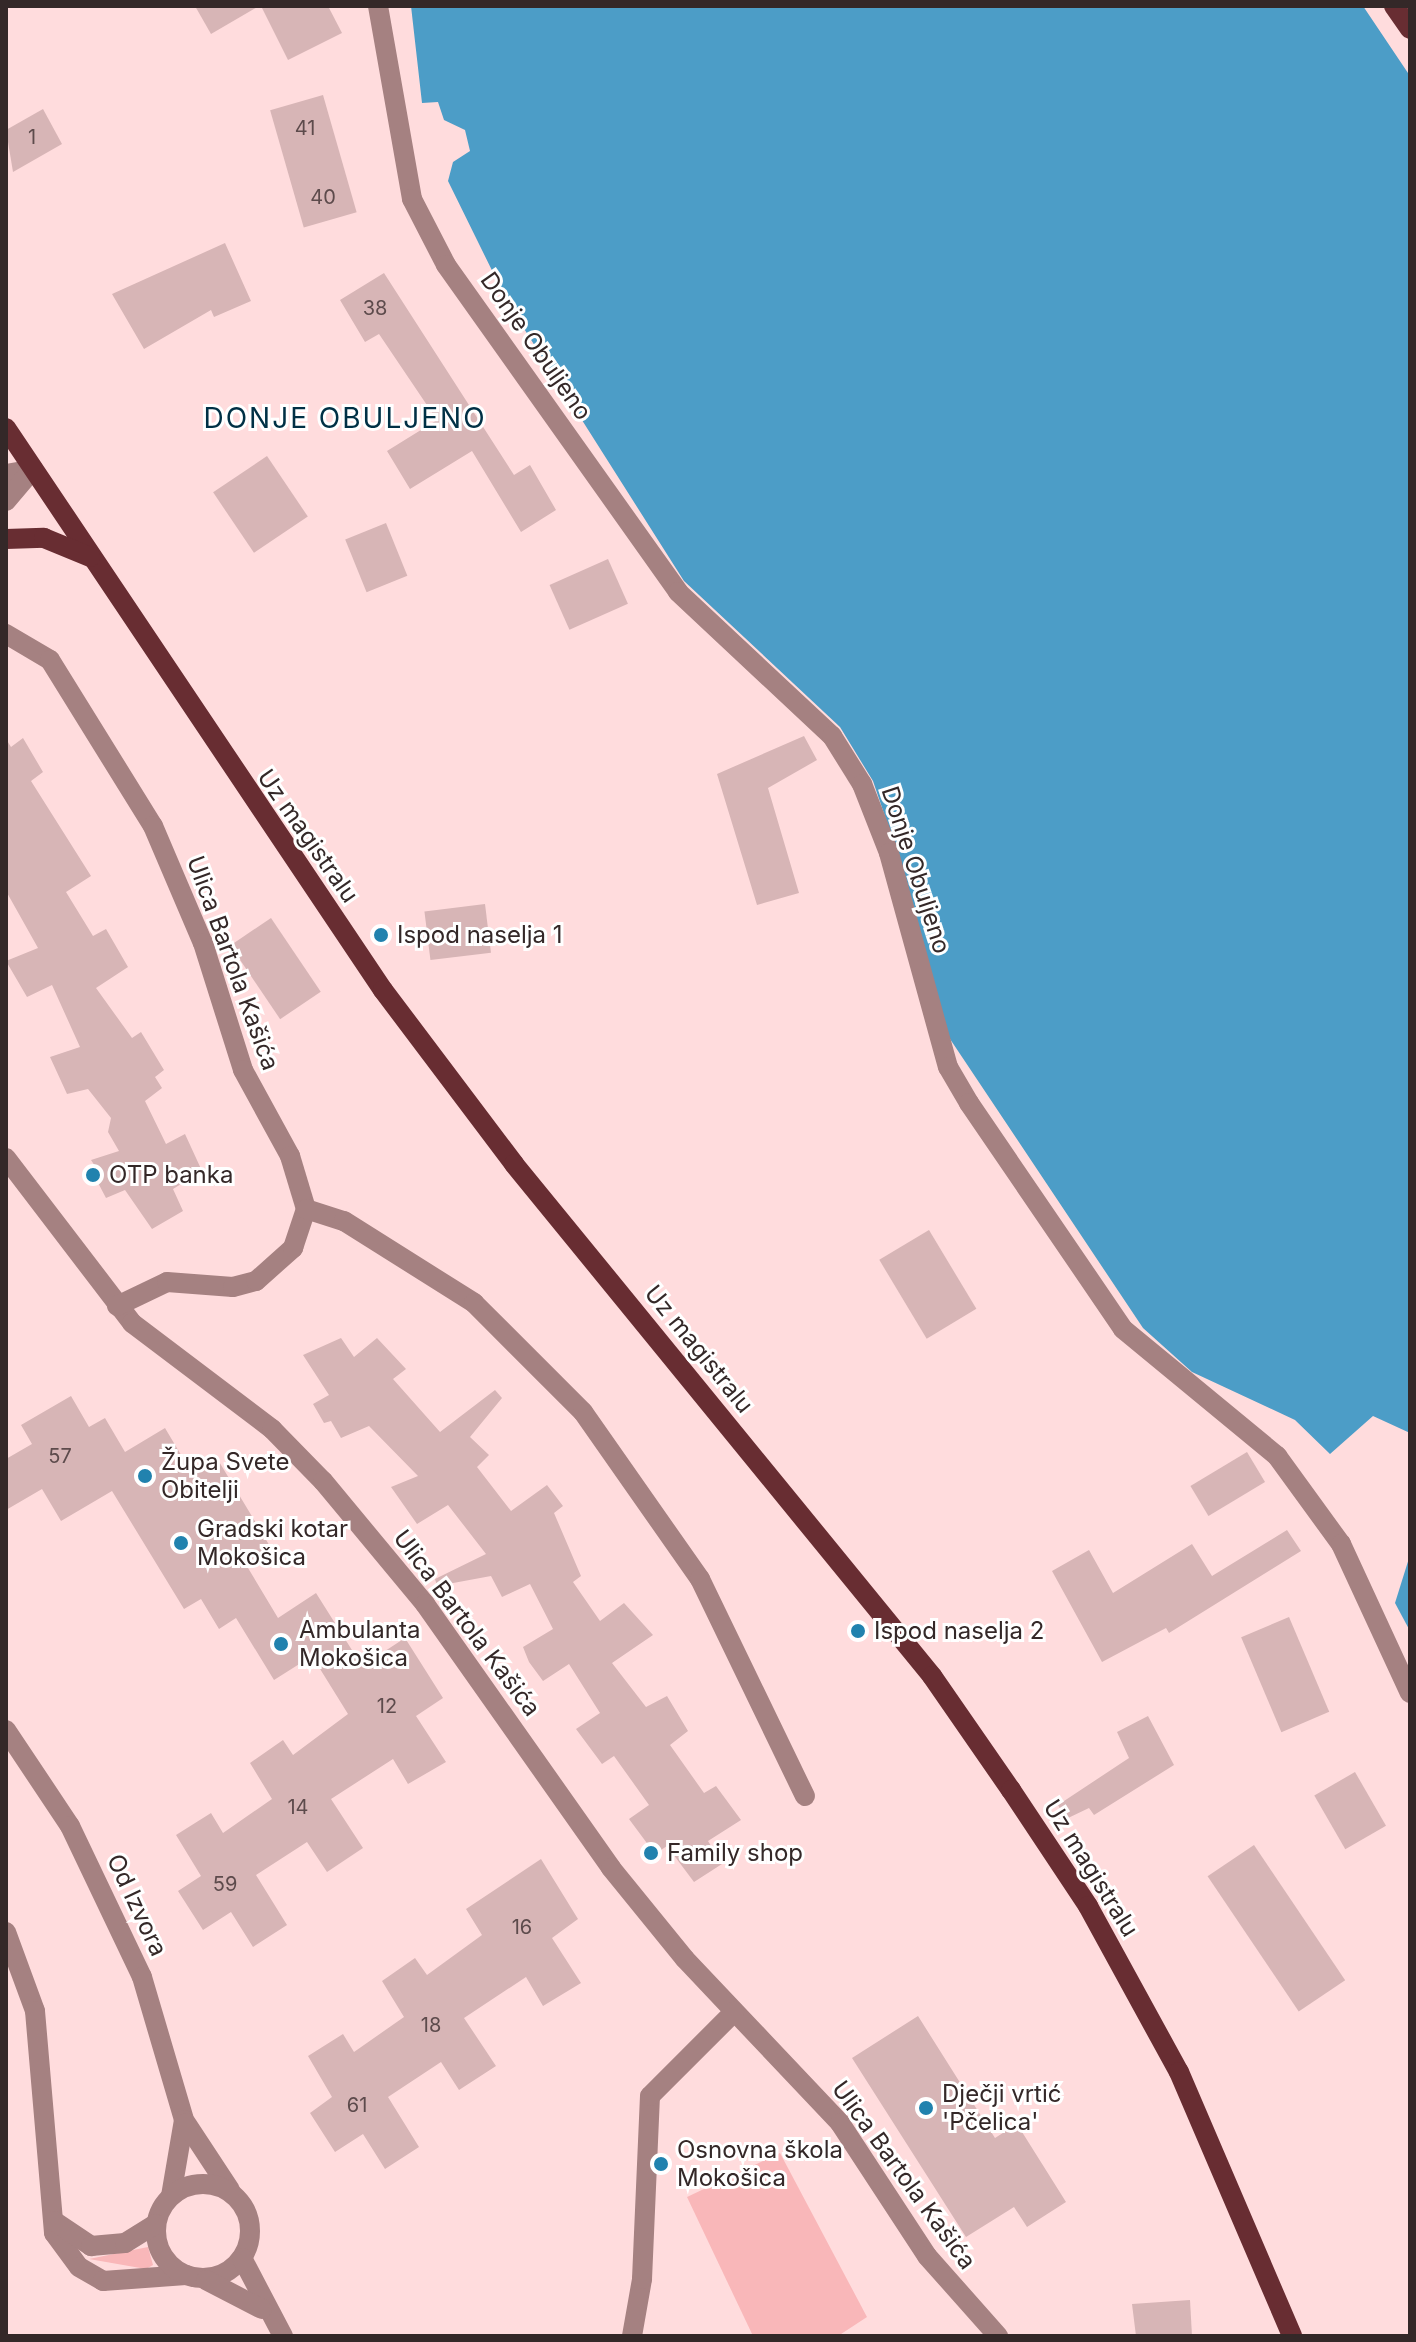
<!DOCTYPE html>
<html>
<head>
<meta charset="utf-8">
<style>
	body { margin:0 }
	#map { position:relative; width:1416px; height:2342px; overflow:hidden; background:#ffdcdd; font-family:Inter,sans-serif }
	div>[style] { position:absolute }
	.green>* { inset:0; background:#f9b7b9 }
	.water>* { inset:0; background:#4c9dc7 }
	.building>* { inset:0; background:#d7b5b6; transform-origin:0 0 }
	.minor>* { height:20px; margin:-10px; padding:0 10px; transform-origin:10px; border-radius:10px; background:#a58181 }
	.minor>.ring { margin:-10px; padding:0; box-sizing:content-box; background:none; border:20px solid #a58181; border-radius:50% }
	.major>* { height:20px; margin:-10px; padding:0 10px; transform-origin:10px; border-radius:10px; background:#682d32 }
	.dots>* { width:22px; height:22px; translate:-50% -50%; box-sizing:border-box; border:4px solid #fff; border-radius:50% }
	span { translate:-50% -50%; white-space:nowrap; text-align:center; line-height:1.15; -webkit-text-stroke:6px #fff; paint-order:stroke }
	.number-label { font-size:20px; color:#5d4b4c }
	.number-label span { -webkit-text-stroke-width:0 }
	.street-label { font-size:24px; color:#342828 }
	.poi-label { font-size:24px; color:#342828 }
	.left { translate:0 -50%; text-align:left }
	.quarter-label { font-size:28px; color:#003045; letter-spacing:2px }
	.frame { position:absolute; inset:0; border:8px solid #342828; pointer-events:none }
</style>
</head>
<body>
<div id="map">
	<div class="green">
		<i style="clip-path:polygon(780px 2153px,867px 2317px,838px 2336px,753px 2336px,687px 2197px)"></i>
		<i style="clip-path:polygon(148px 2247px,153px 2265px,146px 2269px,89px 2259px)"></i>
	</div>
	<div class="water">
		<i style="clip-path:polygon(411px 6px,1363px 6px,1410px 76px,1410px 1433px,1373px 1416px,1330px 1454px,1295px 1420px,1192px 1372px,1143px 1328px,944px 1030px,896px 849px,873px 781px,840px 727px,684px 581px,509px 305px,448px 181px,453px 162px,470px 151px,465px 130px,444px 120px,438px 102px,422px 103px)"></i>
		<i style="clip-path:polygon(1410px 1555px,1410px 1631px,1395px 1603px)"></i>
	</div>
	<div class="building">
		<i style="clip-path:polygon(195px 6px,259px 6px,211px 34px)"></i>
		<i style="clip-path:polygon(261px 6px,328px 6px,342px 33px,288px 60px)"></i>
		<i style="left:323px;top:95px;width:122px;height:55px;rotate:74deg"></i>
		<i style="clip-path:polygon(43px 109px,62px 144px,13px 172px,6px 130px)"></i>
		<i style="clip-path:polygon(225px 243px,251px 301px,214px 317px,211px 310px,144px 349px,112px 294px)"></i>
		<i style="clip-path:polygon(384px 273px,514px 475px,530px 465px,556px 510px,521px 532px,472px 451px,410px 489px,387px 451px,437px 420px,379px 334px,365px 342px,340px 300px)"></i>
		<i style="left:267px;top:456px;width:73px;height:65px;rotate:56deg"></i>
		<i style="left:386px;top:523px;width:57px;height:44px;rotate:68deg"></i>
		<i style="left:608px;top:559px;width:49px;height:64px;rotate:66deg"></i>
		<i style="clip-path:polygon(804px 736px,817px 760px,768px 788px,799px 893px,757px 905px,717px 774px)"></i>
		<i style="clip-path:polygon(23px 738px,43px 772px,31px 781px,91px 876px,66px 892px,93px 936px,106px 929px,128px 967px,96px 988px,132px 1038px,141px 1032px,164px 1070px,155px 1077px,162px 1088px,145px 1101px,166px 1144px,185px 1134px,202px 1171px,173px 1189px,183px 1211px,152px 1229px,125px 1190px,106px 1198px,96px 1179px,101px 1175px,91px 1160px,119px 1151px,108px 1132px,111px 1118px,88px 1089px,67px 1094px,50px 1057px,80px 1047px,52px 985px,27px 997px,6px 961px,38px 948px,6px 891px,6px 739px,11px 747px)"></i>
		<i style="left:485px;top:904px;width:49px;height:61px;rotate:83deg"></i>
		<i style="left:271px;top:918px;width:89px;height:49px;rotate:56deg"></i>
		<i style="left:929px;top:1230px;width:92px;height:58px;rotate:59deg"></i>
		<i style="clip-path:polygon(341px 1338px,354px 1357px,377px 1338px,406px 1369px,393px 1379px,440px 1432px,495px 1390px,502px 1398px,470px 1437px,489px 1455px,477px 1467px,511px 1511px,547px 1485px,563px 1506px,554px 1513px,581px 1576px,573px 1582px,600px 1621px,624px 1603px,653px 1635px,612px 1663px,646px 1707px,667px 1696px,688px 1731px,670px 1745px,704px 1793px,716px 1786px,741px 1820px,708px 1841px,722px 1864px,694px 1882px,667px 1846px,655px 1854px,629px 1819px,649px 1805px,614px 1756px,602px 1764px,576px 1729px,600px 1713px,569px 1664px,543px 1681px,529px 1662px,523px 1647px,553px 1629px,530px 1584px,502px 1597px,491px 1576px,437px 1586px,435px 1579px,486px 1554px,448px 1505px,417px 1524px,391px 1487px,418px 1476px,369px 1426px,341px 1438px,331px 1421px,324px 1423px,313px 1404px,329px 1395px,303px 1355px)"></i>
		<i style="clip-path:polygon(71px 1396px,89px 1427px,105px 1418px,125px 1452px,165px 1428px,190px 1470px,215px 1455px,271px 1548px,245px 1563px,278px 1618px,316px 1593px,362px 1666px,405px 1638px,443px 1698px,416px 1716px,446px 1762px,408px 1784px,393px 1759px,331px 1799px,363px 1848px,327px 1872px,307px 1842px,256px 1875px,287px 1925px,253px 1947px,231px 1912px,203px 1930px,178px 1891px,201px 1876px,176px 1835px,211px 1813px,223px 1833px,272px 1799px,250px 1763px,283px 1740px,293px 1755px,348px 1714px,312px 1656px,274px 1680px,236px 1618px,219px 1629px,201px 1599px,184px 1609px,112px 1491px,61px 1521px,42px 1489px,6px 1510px,6px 1459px,32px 1444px,21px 1425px)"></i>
		<i style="left:1247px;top:1452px;width:35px;height:66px;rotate:59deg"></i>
		<i style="clip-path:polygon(1287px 1530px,1301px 1551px,1169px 1633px,1166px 1628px,1102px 1662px,1052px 1571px,1089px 1550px,1113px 1593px,1192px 1544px,1212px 1576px)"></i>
		<i style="left:1289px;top:1617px;width:103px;height:52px;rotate:67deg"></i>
		<i style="clip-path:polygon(1148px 1716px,1174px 1765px,1094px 1815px,1089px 1808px,1066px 1819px,1058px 1805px,1129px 1758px,1117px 1732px)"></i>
		<i style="left:1355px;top:1772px;width:62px;height:47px;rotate:60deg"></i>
		<i style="left:1254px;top:1845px;width:163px;height:56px;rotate:56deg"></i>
		<i style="clip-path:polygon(541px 1859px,578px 1919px,552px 1938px,581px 1983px,543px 2006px,526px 1977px,464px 2018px,496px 2066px,459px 2090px,441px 2062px,388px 2097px,419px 2147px,385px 2169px,363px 2134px,335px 2152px,310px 2113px,332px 2097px,308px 2056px,343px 2034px,354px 2052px,404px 2017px,382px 1981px,415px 1958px,427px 1975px,482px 1935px,466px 1909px)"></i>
		<i style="clip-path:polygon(918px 2016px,995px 2138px,1017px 2124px,1066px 2202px,1027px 2227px,1014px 2207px,966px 2237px,852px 2058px)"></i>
		<i style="clip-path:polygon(1190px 2300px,1192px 2336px,1136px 2336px,1132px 2304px)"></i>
	</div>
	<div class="minor">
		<i style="left:378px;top:6px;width:196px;rotate:80deg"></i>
		<i style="left:412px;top:199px;width:74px;rotate:62.7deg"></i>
		<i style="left:446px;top:265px;width:401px;rotate:54.6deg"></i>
		<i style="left:678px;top:592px;width:211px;rotate:43.1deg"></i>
		<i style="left:832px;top:736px;width:57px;rotate:58deg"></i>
		<i style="left:862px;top:784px;width:74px;rotate:68.6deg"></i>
		<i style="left:889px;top:853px;width:222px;rotate:74.6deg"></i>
		<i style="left:948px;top:1067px;width:42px;rotate:59.7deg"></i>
		<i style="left:969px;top:1103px;width:273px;rotate:55.7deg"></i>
		<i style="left:1123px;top:1329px;width:200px;rotate:39.5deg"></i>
		<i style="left:1277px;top:1456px;width:109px;rotate:54deg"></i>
		<i style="left:1341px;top:1544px;width:164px;rotate:65.2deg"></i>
		<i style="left:6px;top:474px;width:27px;rotate:-10deg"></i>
		<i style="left:6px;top:501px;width:42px;rotate:-49.8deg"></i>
		<i style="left:6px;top:634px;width:51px;rotate:30.6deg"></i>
		<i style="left:50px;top:660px;width:195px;rotate:58.2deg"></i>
		<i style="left:153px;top:826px;width:127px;rotate:66.9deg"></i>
		<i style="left:203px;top:943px;width:133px;rotate:72.5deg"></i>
		<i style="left:243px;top:1070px;width:98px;rotate:61.3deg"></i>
		<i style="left:290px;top:1156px;width:55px;rotate:73.2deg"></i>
		<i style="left:6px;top:1158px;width:208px;rotate:52.6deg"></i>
		<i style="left:132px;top:1323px;width:176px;rotate:37.1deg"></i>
		<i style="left:272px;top:1429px;width:73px;rotate:45.6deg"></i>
		<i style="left:323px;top:1481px;width:160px;rotate:50.3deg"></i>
		<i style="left:425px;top:1604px;width:323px;rotate:54.8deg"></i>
		<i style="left:611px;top:1868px;width:117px;rotate:50.9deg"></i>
		<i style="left:685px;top:1959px;width:226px;rotate:46.6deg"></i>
		<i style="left:840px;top:2123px;width:159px;rotate:56.8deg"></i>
		<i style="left:927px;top:2256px;width:107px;rotate:48.4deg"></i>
		<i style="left:117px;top:1306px;width:55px;rotate:-25.6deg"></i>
		<i style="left:167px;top:1282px;width:66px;rotate:4.3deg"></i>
		<i style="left:233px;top:1287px;width:24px;rotate:-15deg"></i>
		<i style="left:256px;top:1281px;width:50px;rotate:-41.7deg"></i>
		<i style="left:293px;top:1248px;width:41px;rotate:-71.6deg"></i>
		<i style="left:306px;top:1209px;width:40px;rotate:18deg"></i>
		<i style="left:344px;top:1221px;width:154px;rotate:32.2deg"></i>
		<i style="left:474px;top:1303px;width:154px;rotate:45deg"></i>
		<i style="left:583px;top:1412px;width:204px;rotate:55deg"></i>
		<i style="left:700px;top:1579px;width:241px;rotate:64.2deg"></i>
		<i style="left:6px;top:1730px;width:115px;rotate:56.3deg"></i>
		<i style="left:70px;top:1826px;width:167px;rotate:64.5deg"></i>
		<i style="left:142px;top:1977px;width:149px;rotate:73.6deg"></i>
		<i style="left:184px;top:2120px;width:77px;rotate:99.7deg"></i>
		<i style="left:6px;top:1932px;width:84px;rotate:69.8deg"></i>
		<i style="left:35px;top:2011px;width:223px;rotate:85.1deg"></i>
		<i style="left:54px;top:2233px;width:42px;rotate:53.7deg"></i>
		<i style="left:79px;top:2267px;width:28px;rotate:30deg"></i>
		<i style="left:103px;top:2281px;width:83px;rotate:-4.1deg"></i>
		<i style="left:186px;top:2123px;width:80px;rotate:56.7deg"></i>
		<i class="ring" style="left:156px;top:2184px;width:74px;height:74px"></i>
		<i style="left:54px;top:2221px;width:45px;rotate:34deg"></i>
		<i style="left:91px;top:2246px;width:34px;rotate:-5deg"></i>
		<i style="left:125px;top:2243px;width:36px;rotate:-32deg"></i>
		<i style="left:242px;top:2258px;width:88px;rotate:62.3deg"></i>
		<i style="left:206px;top:2280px;width:63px;rotate:27.4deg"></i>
		<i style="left:632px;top:2336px;width:58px;rotate:-80deg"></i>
		<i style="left:642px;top:2279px;width:183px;rotate:-87.5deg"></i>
		<i style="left:650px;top:2096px;width:119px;rotate:-45deg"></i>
	</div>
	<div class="major">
		<i style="left:1394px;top:6px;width:28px;rotate:55deg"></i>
		<i style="left:6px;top:428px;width:677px;rotate:56.15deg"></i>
		<i style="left:383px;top:990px;width:218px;rotate:53deg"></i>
		<i style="left:514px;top:1164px;width:661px;rotate:50.77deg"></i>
		<i style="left:932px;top:1676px;width:139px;rotate:55.3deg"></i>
		<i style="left:1011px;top:1790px;width:139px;rotate:56.4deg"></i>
		<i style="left:1088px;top:1906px;width:189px;rotate:61.3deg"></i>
		<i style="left:1179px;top:2072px;width:287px;rotate:66.8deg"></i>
		<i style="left:6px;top:539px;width:38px;rotate:-2deg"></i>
		<i style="left:44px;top:538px;width:50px;rotate:22.4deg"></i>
	</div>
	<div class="dots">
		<i style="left:381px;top:935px;background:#2182ae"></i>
		<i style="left:93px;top:1175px;background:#2182ae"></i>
		<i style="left:145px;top:1476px;background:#2182ae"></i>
		<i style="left:181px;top:1543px;background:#2182ae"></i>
		<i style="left:858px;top:1631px;background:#2182ae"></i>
		<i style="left:281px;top:1644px;background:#2182ae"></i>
		<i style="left:651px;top:1853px;background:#2182ae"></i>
		<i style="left:926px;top:2108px;background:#2182ae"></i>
		<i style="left:661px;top:2164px;background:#2182ae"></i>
	</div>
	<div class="number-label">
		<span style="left:305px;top:128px">41</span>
		<span style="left:32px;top:137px">1</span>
		<span style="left:323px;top:197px">40</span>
		<span style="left:375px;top:308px">38</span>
		<span style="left:60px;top:1456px">57</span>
		<span style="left:387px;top:1706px">12</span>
		<span style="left:298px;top:1807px">14</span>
		<span style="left:225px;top:1884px">59</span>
		<span style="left:522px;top:1927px">16</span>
		<span style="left:431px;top:2025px">18</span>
		<span style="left:357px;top:2105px">61</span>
	</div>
	<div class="street-label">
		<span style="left:536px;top:346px;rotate:55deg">Donje Obuljeno</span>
		<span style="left:308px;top:836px;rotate:55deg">Uz magistralu</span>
		<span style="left:916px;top:870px;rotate:72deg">Donje Obuljeno</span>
		<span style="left:233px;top:963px;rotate:70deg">Ulica Bartola Kašića</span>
		<span style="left:699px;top:1349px;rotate:51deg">Uz magistralu</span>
		<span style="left:467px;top:1623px;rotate:53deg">Ulica Bartola Kašića</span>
		<span style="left:1091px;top:1868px;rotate:58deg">Uz magistralu</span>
		<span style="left:137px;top:1905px;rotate:65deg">Od Izvora</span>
		<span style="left:904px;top:2175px;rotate:54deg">Ulica Bartola Kašića</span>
	</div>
	<div class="poi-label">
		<span class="left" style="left:397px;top:935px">Ispod naselja 1</span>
		<span class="left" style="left:109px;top:1175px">OTP banka</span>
		<span class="left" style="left:161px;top:1476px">Župa Svete<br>Obitelji</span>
		<span class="left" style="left:197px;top:1543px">Gradski kotar<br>Mokošica</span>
		<span class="left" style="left:299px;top:1644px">Ambulanta<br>Mokošica</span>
		<span class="left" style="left:874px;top:1631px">Ispod naselja 2</span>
		<span class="left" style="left:667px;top:1853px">Family shop</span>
		<span class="left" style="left:942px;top:2108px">Dječji vrtić<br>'Pčelica'</span>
		<span class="left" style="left:677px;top:2164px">Osnovna škola<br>Mokošica</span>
	</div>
	<div class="quarter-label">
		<span style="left:345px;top:418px">DONJE OBULJENO</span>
	</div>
	<div class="frame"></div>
</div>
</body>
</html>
